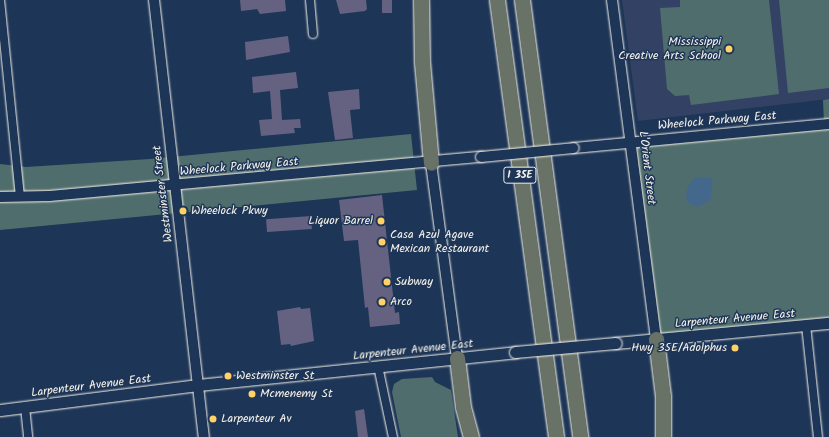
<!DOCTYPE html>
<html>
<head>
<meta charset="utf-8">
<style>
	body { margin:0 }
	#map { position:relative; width:829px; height:437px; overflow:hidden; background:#1d3557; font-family:Kalam,sans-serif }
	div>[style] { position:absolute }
	.built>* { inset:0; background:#334264 }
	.green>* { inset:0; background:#4f6d6c }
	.water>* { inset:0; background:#44688c }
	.building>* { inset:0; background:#656281; transform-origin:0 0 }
	.roads { filter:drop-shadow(0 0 1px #f4f1e8) drop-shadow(0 0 1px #f4f1e8) }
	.minor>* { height:8px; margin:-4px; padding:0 4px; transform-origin:4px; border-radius:4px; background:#1d3557 }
	.tertiary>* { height:10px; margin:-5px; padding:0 5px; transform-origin:5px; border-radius:5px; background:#1d3557 }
	.secondary>* { height:11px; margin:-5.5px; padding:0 5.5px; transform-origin:5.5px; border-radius:5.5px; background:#1d3557 }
	.motorway>* { height:15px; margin:-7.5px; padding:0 7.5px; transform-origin:7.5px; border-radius:7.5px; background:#697266 }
	.bridges { filter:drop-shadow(0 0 1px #f4f1e8) drop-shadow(0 0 1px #f4f1e8) }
	.tertiary-bridge>* { height:10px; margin:-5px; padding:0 5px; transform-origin:5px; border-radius:5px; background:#1d3557 }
	.secondary-bridge>* { height:11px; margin:-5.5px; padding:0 5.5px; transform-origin:5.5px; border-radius:5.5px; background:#1d3557 }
	.dots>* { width:11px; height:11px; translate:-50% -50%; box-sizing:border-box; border:2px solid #1d3557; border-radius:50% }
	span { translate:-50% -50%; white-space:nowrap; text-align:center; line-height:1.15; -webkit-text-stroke:3px #1d3557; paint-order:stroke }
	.shield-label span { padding:1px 3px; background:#1d3557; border:1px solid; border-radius:3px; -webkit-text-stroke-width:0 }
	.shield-label { font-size:11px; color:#f4f1e8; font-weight:700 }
	.poi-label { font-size:12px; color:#f4f1e8 }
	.right { translate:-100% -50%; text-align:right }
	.left { translate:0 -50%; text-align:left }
	.street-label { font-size:12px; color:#f4f1e8 }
</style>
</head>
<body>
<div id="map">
	<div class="built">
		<i style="clip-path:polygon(622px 0,829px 0,829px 99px,638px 121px)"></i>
	</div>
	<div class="green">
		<i style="clip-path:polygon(680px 0,769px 0,779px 94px,691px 105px,689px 95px,675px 96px,667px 89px,660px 8px,680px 7px)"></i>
		<i style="clip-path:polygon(779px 0,829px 0,829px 88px,788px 93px)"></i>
		<i style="clip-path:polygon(829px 99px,829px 323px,656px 339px,631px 143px,824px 124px,823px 100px)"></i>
		<i style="clip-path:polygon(411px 134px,417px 190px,0 230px,0 164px,26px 167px,150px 159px)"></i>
		<i style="clip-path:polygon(432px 377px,435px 382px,451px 390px,458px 437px,401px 437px,392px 392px,394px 384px,402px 379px)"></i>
	</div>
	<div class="water">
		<i style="clip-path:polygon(695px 177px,712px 178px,711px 199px,699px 207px,688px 203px,686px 198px,687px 188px)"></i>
	</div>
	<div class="building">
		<i style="clip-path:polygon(240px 0,285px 0,286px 11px,260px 14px,257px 9px,241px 11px)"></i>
		<i style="clip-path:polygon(336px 0,366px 0,367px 9px,365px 11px,340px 14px)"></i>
		<i style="left:382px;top:0;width:10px;height:13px"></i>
		<i style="clip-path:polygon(288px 36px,290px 52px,246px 60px,245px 42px)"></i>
		<i style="clip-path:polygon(296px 72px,298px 88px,280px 90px,282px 120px,300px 119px,301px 128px,294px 128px,295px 133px,261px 136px,259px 120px,272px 119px,270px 91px,253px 93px,252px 77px)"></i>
		<i style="clip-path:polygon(359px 89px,360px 109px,350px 110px,353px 138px,335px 140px,328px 92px)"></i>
		<i style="clip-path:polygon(382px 195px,395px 313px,399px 312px,400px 324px,370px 327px,368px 307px,365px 308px,358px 240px,344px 241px,339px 200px)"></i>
		<i style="left:311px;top:216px;width:13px;height:45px;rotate:86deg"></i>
		<i style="clip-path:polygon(300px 307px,301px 309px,310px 308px,314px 341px,291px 346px,290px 344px,281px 345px,277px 311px)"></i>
		<i style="clip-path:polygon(364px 409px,368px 437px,358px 437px,355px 411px)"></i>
	</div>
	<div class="roads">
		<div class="minor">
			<i style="left:0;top:0;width:198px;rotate:84.2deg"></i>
			<i style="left:310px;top:0;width:34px;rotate:85deg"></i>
			<i style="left:806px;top:325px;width:113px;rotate:83.9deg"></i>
			<i style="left:378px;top:366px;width:73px;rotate:78.1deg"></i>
			<i style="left:25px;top:407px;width:30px;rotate:84deg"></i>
		</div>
		<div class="tertiary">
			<i style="left:154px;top:0;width:440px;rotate:83.5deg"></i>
			<i style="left:612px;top:0;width:342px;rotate:82.6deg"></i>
			<i style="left:574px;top:148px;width:256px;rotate:-5.4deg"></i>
			<i style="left:431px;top:163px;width:197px;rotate:82.4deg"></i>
			<i style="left:0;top:197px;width:49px;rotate:-1.2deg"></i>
			<i style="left:49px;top:196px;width:434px;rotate:-5.2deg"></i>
		</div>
		<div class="secondary">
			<i style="left:616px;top:343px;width:214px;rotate:-5.4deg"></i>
			<i style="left:0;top:410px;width:200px;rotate:-7.2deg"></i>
			<i style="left:198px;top:385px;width:319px;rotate:-5.9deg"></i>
		</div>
		<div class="motorway">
			<i style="left:421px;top:0;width:62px;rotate:89.1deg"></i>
			<i style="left:422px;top:62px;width:101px;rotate:84.9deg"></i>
			<i style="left:497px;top:0;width:441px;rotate:82.3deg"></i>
			<i style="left:522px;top:0;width:441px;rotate:82.4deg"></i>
			<i style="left:656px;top:339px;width:57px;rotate:83deg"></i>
			<i style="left:663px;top:396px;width:41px;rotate:90deg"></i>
			<i style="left:457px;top:358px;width:49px;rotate:83deg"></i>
			<i style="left:463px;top:407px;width:31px;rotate:75deg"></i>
		</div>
	</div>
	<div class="bridges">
		<div class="tertiary-bridge">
			<i style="left:481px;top:157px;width:93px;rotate:-5.5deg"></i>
		</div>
		<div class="secondary-bridge">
			<i style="left:515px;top:352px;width:101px;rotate:-5.1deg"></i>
		</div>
	</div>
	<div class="dots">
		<i style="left:729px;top:49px;background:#ffd166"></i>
		<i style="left:183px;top:211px;background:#ffd166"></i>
		<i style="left:381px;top:221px;background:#ffd166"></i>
		<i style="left:382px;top:242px;background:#ffd166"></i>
		<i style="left:387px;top:282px;background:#ffd166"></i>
		<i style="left:382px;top:302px;background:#ffd166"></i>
		<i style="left:735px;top:348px;background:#ffd166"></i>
		<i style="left:228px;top:376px;background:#ffd166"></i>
		<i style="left:252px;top:394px;background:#ffd166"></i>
		<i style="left:213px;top:419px;background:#ffd166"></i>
	</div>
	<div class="shield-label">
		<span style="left:520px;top:175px">I 35E</span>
	</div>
	<div class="poi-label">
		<span class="right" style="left:721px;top:49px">Mississippi<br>Creative Arts School</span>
		<span class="left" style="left:191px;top:211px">Wheelock Pkwy</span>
		<span class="right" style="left:373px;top:221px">Liquor Barrel</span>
		<span class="left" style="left:390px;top:242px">Casa Azul Agave<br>Mexican Restaurant</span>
		<span class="left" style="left:395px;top:282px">Subway</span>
		<span class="left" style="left:390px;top:302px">Arco</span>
		<span class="right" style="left:727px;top:348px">Hwy 35E/Adolphus</span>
		<span class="left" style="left:236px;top:376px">Westminster St</span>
		<span class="left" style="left:260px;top:394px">Mcmenemy St</span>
		<span class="left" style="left:221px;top:419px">Larpenteur Av</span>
	</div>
	<div class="street-label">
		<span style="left:717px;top:121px;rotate:-5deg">Wheelock Parkway East</span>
		<span style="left:239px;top:167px;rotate:-5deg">Wheelock Parkway East</span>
		<span style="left:647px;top:168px;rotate:83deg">L'Orient Street</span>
		<span style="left:163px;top:194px;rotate:-97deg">Westminster Street</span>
		<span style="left:735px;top:319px;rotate:-5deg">Larpenteur Avenue East</span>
		<span style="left:413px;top:350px;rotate:-6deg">Larpenteur Avenue East</span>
		<span style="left:91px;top:386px;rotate:-7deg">Larpenteur Avenue East</span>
	</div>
</div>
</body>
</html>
